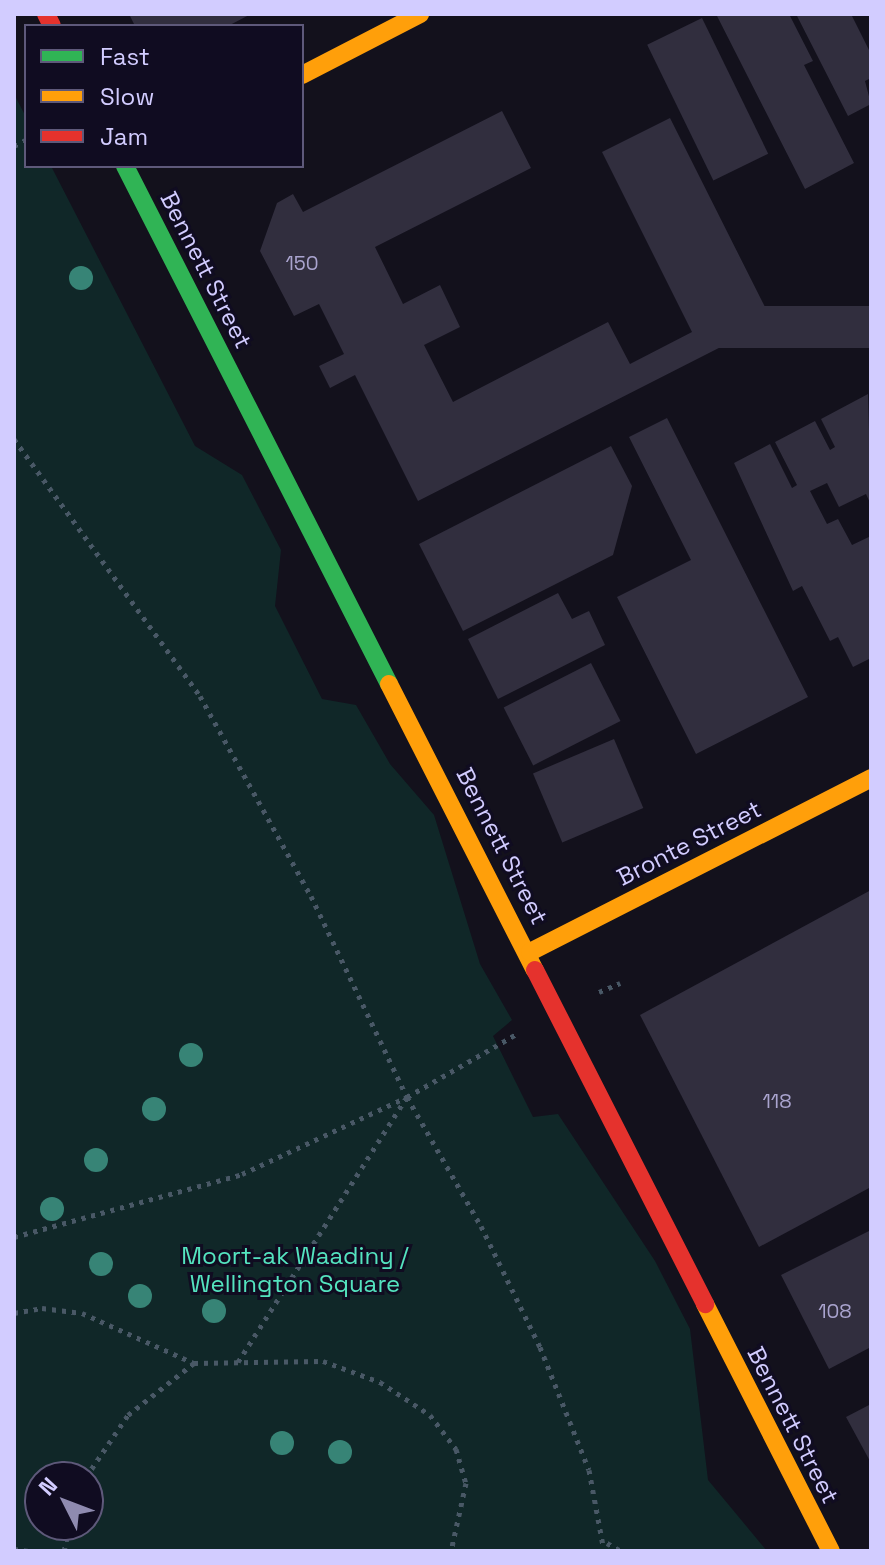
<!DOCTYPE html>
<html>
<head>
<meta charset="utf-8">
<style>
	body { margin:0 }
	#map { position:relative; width:885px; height:1565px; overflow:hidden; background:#13111c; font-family:"Space Grotesk",sans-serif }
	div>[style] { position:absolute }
	.green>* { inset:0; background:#102728 }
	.building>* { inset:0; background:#312e3e; transform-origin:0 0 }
	.path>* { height:5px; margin-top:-2.5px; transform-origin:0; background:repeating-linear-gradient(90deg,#495866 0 4px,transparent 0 10px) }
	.fast>* { height:18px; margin:-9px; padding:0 9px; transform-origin:9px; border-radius:9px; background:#30b455 }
	.slow>* { height:18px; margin:-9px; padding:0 9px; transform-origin:9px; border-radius:9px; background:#ff9f0a }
	.jam>* { height:18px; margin:-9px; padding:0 9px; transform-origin:9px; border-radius:9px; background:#e5322d }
	.trees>* { width:24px; height:24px; margin:-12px; border-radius:50%; background:#378476 }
	span { translate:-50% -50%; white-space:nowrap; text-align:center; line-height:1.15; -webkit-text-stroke:6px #100c21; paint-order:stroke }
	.number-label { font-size:20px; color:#aaa4cf }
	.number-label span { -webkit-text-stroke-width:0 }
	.street-label { font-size:24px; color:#d2ccff }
	.park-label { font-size:24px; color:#54e3bf }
	.frame { position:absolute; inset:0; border:16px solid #d2ccff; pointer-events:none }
	.legend { position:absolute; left:24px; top:24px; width:280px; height:144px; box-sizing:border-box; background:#100c21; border:2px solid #5e597a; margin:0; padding:10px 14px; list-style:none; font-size:24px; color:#d2ccff }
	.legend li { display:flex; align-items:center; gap:16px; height:40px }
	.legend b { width:40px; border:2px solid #5e597a }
	.north { position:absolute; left:24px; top:1461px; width:80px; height:80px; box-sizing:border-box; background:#100c21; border:2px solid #5e597a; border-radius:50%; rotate:312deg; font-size:22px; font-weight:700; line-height:32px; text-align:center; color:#d2ccff }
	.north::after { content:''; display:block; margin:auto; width:28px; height:36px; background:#8f8bb0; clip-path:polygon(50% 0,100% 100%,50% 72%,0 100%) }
</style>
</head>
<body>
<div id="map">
	<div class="green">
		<i style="clip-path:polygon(evenodd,14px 94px,26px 117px,26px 166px,51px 166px,195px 446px,242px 475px,281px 550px,275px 606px,322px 699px,356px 705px,390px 764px,434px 815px,480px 964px,512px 1020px,493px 1036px,533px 1117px,558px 1114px,655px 1261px,690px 1329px,708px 1480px,767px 1551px,14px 1551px,14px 94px,40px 1477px,88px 1477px,88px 1525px,40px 1525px,40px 1477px)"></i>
	</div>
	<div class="building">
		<i style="clip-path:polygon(129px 14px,251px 14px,228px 26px,135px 26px)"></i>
		<i style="clip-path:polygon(716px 14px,789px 14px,813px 61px,804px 65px,854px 163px,805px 189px)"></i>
		<i style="clip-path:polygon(796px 14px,851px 14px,871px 54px,871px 78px,865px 81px,871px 104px,848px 116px)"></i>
		<i style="left:702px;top:18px;width:151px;height:61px;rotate:64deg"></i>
		<i style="clip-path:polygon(502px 111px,531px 168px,375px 247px,403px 304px,440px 285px,460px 327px,424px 345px,453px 402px,608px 322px,630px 364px,692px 332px,602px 152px,670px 118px,772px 321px,418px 501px,355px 375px,330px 388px,319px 366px,344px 354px,319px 304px,294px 316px,260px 251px,277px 203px,293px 194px,303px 212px)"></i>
		<i style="left:871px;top:306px;width:42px;height:166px;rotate:90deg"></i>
		<i style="clip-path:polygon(868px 394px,871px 505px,866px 494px,839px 507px,827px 483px,810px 491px,827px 524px,838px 519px,852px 545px,871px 536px,871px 658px,853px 667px,838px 637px,830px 641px,802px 586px,793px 591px,734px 463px,770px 444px,792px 488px,797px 485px,775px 442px,815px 421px,830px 450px,835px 447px,821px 419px)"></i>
		<i style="clip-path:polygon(667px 418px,808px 697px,696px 754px,617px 597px,691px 560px,629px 437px)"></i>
		<i style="clip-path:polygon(611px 446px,632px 486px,613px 555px,463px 631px,419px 544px)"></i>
		<i style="clip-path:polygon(558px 593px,572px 619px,589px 611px,605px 645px,498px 699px,468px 639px)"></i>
		<i style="left:591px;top:663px;width:65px;height:98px;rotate:63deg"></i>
		<i style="left:614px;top:739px;width:75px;height:88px;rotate:67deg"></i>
		<i style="clip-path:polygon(871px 890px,871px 1187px,759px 1247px,640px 1015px)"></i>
		<i style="clip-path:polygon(871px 1230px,871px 1347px,829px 1369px,781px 1275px)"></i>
		<i style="clip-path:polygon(871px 1404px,871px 1463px,846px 1417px)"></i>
	</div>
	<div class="path">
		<i style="left:14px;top:146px;width:13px;rotate:-27deg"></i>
		<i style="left:14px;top:439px;width:317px;rotate:54.1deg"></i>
		<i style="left:200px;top:696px;width:229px;rotate:61deg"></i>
		<i style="left:311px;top:896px;width:223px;rotate:64.5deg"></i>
		<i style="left:407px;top:1097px;width:149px;rotate:60.2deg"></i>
		<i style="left:481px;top:1226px;width:135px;rotate:64deg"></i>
		<i style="left:540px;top:1347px;width:132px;rotate:68.3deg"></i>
		<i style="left:589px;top:1470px;width:82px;rotate:79.5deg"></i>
		<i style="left:599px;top:992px;width:23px;rotate:-23deg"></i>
		<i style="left:14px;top:1237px;width:237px;rotate:-15.4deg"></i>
		<i style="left:242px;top:1174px;width:182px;rotate:-25deg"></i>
		<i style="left:407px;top:1097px;width:125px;rotate:-29.9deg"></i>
		<i style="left:14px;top:1313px;width:28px;rotate:-10deg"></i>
		<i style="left:42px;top:1308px;width:40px;rotate:7.1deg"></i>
		<i style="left:82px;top:1313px;width:123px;rotate:24.1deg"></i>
		<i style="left:194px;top:1363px;width:129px;rotate:-0.9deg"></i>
		<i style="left:323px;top:1361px;width:61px;rotate:20.2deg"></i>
		<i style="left:380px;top:1382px;width:60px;rotate:33.4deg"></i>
		<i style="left:430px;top:1415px;width:43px;rotate:52.6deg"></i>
		<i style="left:456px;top:1449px;width:35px;rotate:74deg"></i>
		<i style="left:466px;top:1483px;width:70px;rotate:102.4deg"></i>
		<i style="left:238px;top:1362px;width:314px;rotate:-57.5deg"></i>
		<i style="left:86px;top:1477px;width:75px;rotate:-55.9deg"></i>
		<i style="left:128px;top:1415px;width:84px;rotate:-38.2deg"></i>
		<i style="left:607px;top:1543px;width:16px;rotate:30deg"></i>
		<i style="left:14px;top:1549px;width:15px;rotate:8deg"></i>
		<i style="left:64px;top:1551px;width:27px;rotate:-77deg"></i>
	</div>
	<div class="fast">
		<i style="left:125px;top:166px;width:581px;rotate:62.99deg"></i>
	</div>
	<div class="slow">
		<i style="left:302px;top:75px;width:133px;rotate:-27.3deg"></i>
		<i style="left:389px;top:684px;width:321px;rotate:63deg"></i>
		<i style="left:530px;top:952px;width:383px;rotate:-27deg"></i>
		<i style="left:705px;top:1304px;width:277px;rotate:63deg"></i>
	</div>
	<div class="jam">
		<i style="left:46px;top:14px;width:13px;rotate:63deg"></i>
		<i style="left:535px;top:970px;width:375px;rotate:63deg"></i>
	</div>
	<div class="trees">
		<i style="left:81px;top:278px"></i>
		<i style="left:191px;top:1055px"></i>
		<i style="left:154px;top:1109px"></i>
		<i style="left:96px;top:1160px"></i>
		<i style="left:52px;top:1209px"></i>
		<i style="left:101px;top:1264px"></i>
		<i style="left:140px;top:1296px"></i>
		<i style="left:214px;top:1311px"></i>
		<i style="left:282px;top:1443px"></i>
		<i style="left:340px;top:1452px"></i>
	</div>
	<div class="number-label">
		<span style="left:302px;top:263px">150</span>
		<span style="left:777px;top:1101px">118</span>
		<span style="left:835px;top:1311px">108</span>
	</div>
	<div class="street-label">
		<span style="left:206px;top:270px;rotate:63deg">Bennett Street</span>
		<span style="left:689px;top:843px;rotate:-27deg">Bronte Street</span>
		<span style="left:502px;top:846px;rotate:63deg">Bennett Street</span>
		<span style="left:793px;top:1425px;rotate:63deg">Bennett Street</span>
	</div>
	<div class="park-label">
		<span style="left:295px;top:1270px">Moort-ak Waadiny /<br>Wellington Square</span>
	</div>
	<div class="frame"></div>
	<ul class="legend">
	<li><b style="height:10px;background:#30b455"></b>Fast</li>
	<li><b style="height:10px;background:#ff9f0a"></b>Slow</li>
	<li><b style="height:10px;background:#e5322d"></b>Jam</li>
	</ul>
	<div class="north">N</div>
</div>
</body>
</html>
